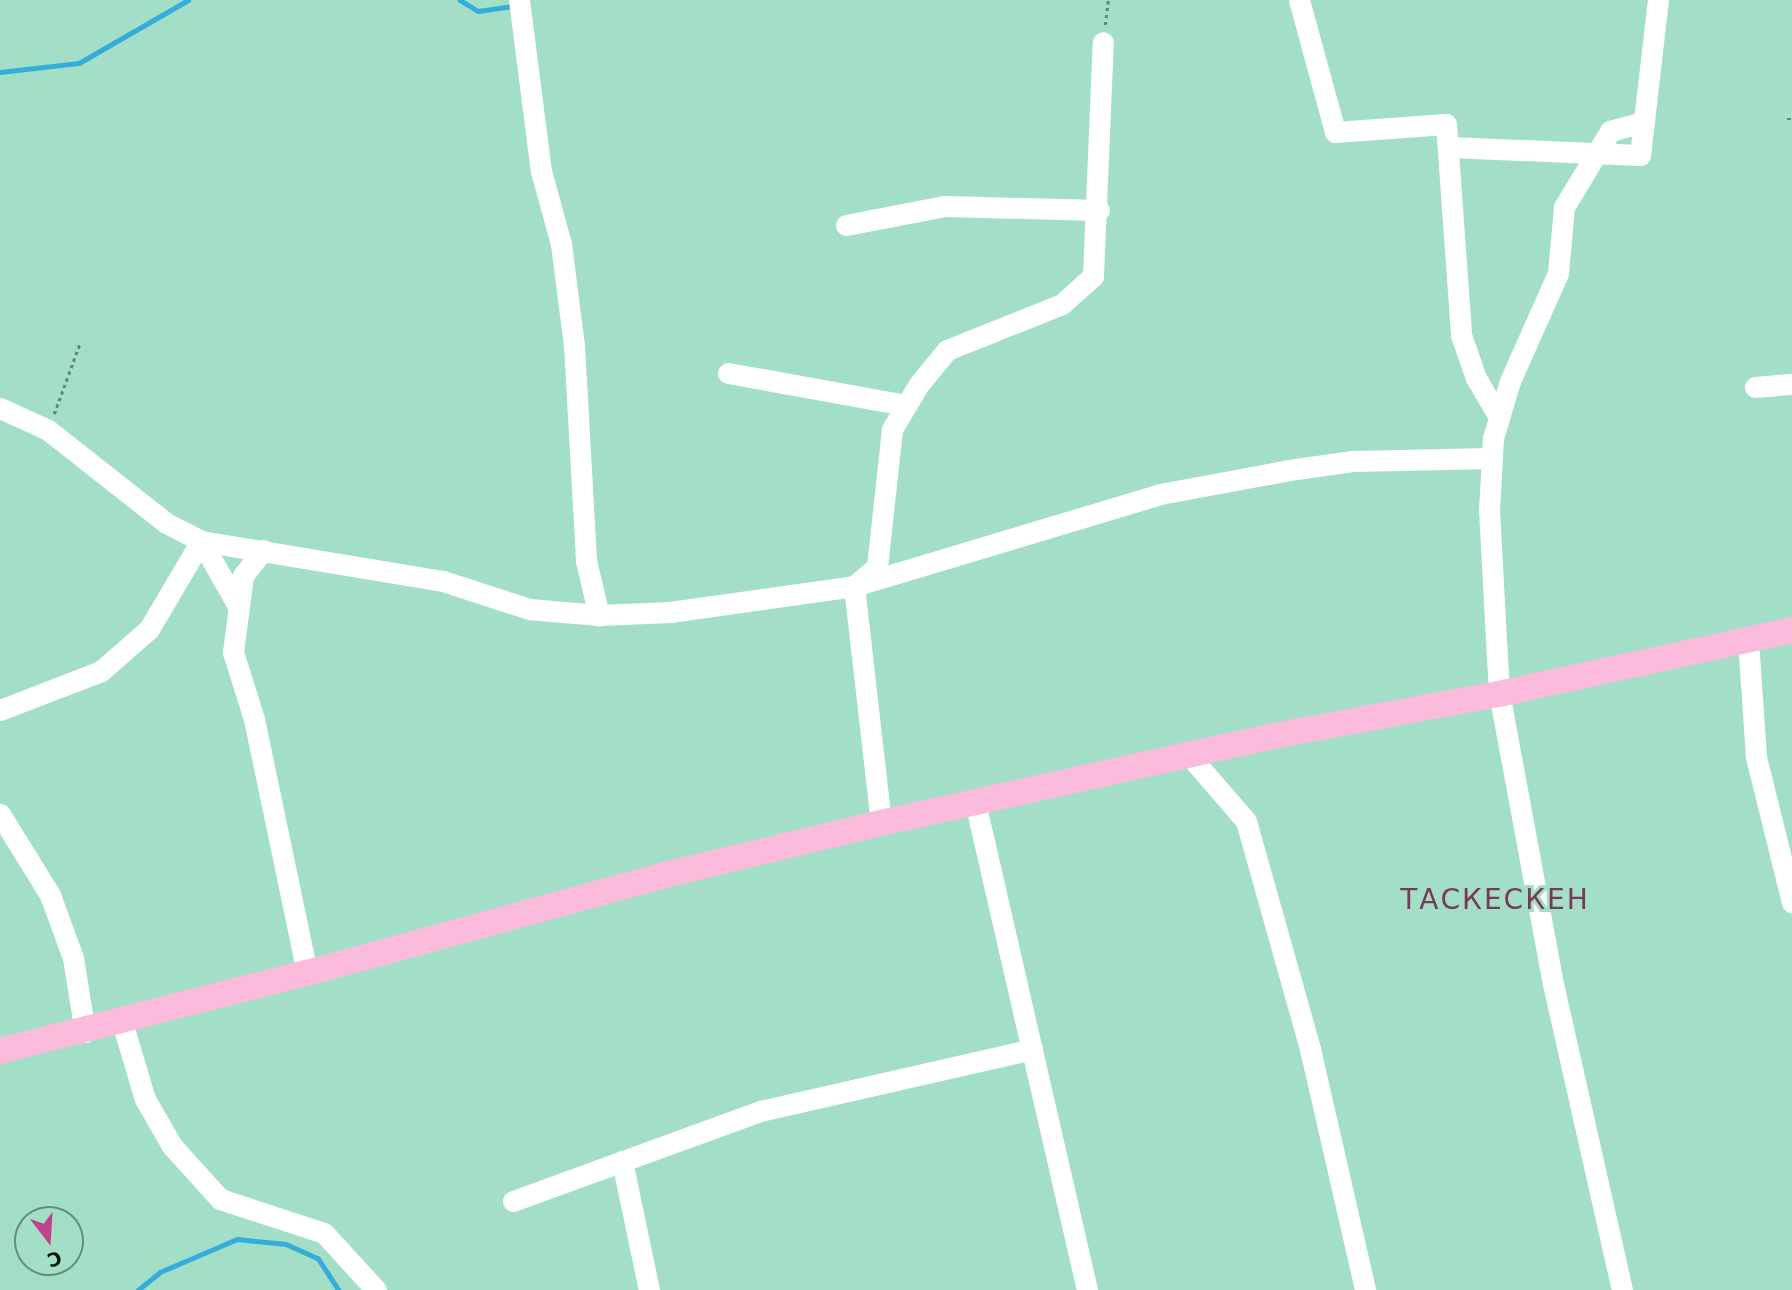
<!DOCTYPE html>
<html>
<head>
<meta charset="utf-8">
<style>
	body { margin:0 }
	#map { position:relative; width:1792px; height:1290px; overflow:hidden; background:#a3dfc7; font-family:"DejaVu Sans",sans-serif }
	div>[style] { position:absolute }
	.stream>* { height:4.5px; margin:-2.25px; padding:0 2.25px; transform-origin:2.25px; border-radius:2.25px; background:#34adda }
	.path>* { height:2.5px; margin-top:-1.25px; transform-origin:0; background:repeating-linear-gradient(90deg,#5d8977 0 3.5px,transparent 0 7px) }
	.minor>* { height:21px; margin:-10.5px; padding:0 10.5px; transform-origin:10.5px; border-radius:10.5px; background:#fff }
	.major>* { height:26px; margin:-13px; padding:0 13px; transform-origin:13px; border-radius:13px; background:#fabbdc }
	span { translate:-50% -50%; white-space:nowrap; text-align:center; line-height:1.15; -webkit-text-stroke:6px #a3dfc7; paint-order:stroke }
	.quarter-label { font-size:28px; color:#78385a; letter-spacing:2px }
	.north { position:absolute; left:14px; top:1206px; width:70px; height:70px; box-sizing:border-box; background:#a3dfc7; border:2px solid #628f7d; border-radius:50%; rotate:163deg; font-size:19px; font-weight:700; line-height:28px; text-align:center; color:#00160e }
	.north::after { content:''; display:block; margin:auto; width:24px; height:32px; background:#c2418c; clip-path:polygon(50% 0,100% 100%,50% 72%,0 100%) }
</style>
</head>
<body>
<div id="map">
	<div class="stream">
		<i style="left:460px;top:0;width:21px;rotate:31deg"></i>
		<i style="left:478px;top:11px;width:37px;rotate:-8deg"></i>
		<i style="left:0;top:72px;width:80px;rotate:-6.5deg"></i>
		<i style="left:79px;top:63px;width:126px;rotate:-30deg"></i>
		<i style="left:138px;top:1290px;width:28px;rotate:-39deg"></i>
		<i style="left:160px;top:1272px;width:84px;rotate:-23.2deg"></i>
		<i style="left:237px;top:1239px;width:49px;rotate:5.8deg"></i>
		<i style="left:286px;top:1244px;width:35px;rotate:24deg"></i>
		<i style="left:318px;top:1258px;width:38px;rotate:57deg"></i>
	</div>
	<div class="path">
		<i style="left:1105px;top:25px;width:25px;rotate:-83deg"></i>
		<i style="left:1787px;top:119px;width:5px"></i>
		<i style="left:54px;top:414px;width:76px;rotate:-69.9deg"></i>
	</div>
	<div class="minor">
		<i style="left:519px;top:0;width:172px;rotate:82.7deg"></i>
		<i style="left:541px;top:171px;width:76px;rotate:74.7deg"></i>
		<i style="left:561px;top:244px;width:102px;rotate:82.7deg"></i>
		<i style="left:574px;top:345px;width:216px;rotate:86.8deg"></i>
		<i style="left:586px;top:561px;width:56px;rotate:76.5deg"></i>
		<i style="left:1299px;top:0;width:137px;rotate:74.7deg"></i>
		<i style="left:1335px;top:132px;width:111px;rotate:-4.1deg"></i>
		<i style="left:1446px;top:124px;width:212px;rotate:85.9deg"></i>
		<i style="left:1461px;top:335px;width:46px;rotate:70.8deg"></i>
		<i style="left:1476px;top:378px;width:45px;rotate:59.5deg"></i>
		<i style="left:1450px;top:147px;width:190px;rotate:2.4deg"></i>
		<i style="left:1640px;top:155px;width:156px;rotate:-83.4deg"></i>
		<i style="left:846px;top:225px;width:101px;rotate:-10.9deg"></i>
		<i style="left:945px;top:206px;width:154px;rotate:1.5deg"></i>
		<i style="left:728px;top:373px;width:181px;rotate:10.2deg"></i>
		<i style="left:1755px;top:387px;width:37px;rotate:-5deg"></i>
		<i style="left:0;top:408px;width:53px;rotate:24.6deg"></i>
		<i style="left:48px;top:430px;width:150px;rotate:38.2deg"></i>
		<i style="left:166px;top:523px;width:39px;rotate:27deg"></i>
		<i style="left:201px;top:541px;width:245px;rotate:9.4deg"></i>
		<i style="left:443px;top:581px;width:90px;rotate:18deg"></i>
		<i style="left:529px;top:609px;width:70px;rotate:4.9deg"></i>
		<i style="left:599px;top:615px;width:71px;rotate:-2.4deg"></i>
		<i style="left:670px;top:612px;width:186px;rotate:-8deg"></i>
		<i style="left:854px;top:586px;width:320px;rotate:-16.7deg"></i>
		<i style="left:1160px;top:494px;width:131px;rotate:-10.5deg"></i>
		<i style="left:1289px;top:470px;width:64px;rotate:-8.1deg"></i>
		<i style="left:1352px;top:461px;width:140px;rotate:-1.2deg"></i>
		<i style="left:263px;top:550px;width:33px;rotate:128deg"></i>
		<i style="left:243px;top:576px;width:77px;rotate:97.5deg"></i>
		<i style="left:233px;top:652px;width:70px;rotate:72.6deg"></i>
		<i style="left:254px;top:719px;width:259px;rotate:78.2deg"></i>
		<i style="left:1748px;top:640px;width:117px;rotate:86.1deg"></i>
		<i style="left:1756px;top:757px;width:150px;rotate:76.1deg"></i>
		<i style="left:0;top:710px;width:108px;rotate:-21.1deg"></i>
		<i style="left:101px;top:671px;width:64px;rotate:-41.2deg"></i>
		<i style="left:149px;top:629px;width:102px;rotate:-59.4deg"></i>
		<i style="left:201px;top:541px;width:73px;rotate:60.3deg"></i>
		<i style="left:1189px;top:755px;width:87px;rotate:49.2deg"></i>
		<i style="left:1246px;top:821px;width:237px;rotate:74.3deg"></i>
		<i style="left:1310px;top:1049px;width:247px;rotate:77.1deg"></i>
		<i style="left:975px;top:802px;width:501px;rotate:77.07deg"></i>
		<i style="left:0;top:814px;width:95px;rotate:58.3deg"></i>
		<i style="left:50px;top:895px;width:67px;rotate:69.9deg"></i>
		<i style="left:73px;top:958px;width:75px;rotate:80.8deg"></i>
		<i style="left:881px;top:823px;width:239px;rotate:-96.5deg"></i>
		<i style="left:854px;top:586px;width:30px;rotate:-40deg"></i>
		<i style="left:877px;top:567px;width:139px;rotate:-83.8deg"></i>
		<i style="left:892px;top:429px;width:52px;rotate:-59deg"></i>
		<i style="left:919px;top:384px;width:44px;rotate:-50.5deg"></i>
		<i style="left:947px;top:350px;width:124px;rotate:-21.8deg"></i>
		<i style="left:1062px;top:304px;width:42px;rotate:-42.1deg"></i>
		<i style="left:1093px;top:276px;width:234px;rotate:-87.6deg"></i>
		<i style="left:122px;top:1022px;width:80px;rotate:73.4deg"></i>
		<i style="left:145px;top:1099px;width:54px;rotate:60.1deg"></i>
		<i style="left:172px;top:1146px;width:72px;rotate:47.8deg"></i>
		<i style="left:220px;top:1199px;width:109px;rotate:18.1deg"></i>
		<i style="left:324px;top:1233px;width:77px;rotate:47.6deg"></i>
		<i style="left:622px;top:1161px;width:132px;rotate:78.2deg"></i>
		<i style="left:513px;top:1201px;width:263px;rotate:-20deg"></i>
		<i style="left:760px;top:1111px;width:279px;rotate:-12.8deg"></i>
		<i style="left:1622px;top:1290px;width:314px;rotate:-102.7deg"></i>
		<i style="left:1553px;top:984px;width:295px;rotate:-100.5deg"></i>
		<i style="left:1499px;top:694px;width:184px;rotate:-93.1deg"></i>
		<i style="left:1489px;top:510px;width:72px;rotate:-86.8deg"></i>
		<i style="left:1493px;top:438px;width:59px;rotate:-73.4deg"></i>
		<i style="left:1510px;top:381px;width:118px;rotate:-66deg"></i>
		<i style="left:1558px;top:273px;width:66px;rotate:-84.8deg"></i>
		<i style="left:1564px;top:207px;width:89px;rotate:-58.8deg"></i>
		<i style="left:1610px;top:131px;width:35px;rotate:-15deg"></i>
	</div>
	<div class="major">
		<i style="left:0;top:1051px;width:317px;rotate:-14.3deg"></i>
		<i style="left:307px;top:973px;width:388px;rotate:-15.3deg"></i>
		<i style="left:681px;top:871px;width:206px;rotate:-13.5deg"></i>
		<i style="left:881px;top:823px;width:408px;rotate:-12.5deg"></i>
		<i style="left:1279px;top:735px;width:224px;rotate:-10.6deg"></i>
		<i style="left:1499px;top:694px;width:300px;rotate:-12.3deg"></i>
	</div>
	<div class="quarter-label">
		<span style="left:1495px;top:900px">ТАСКЕСКЕН</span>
	</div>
	<div class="north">С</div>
</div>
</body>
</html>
